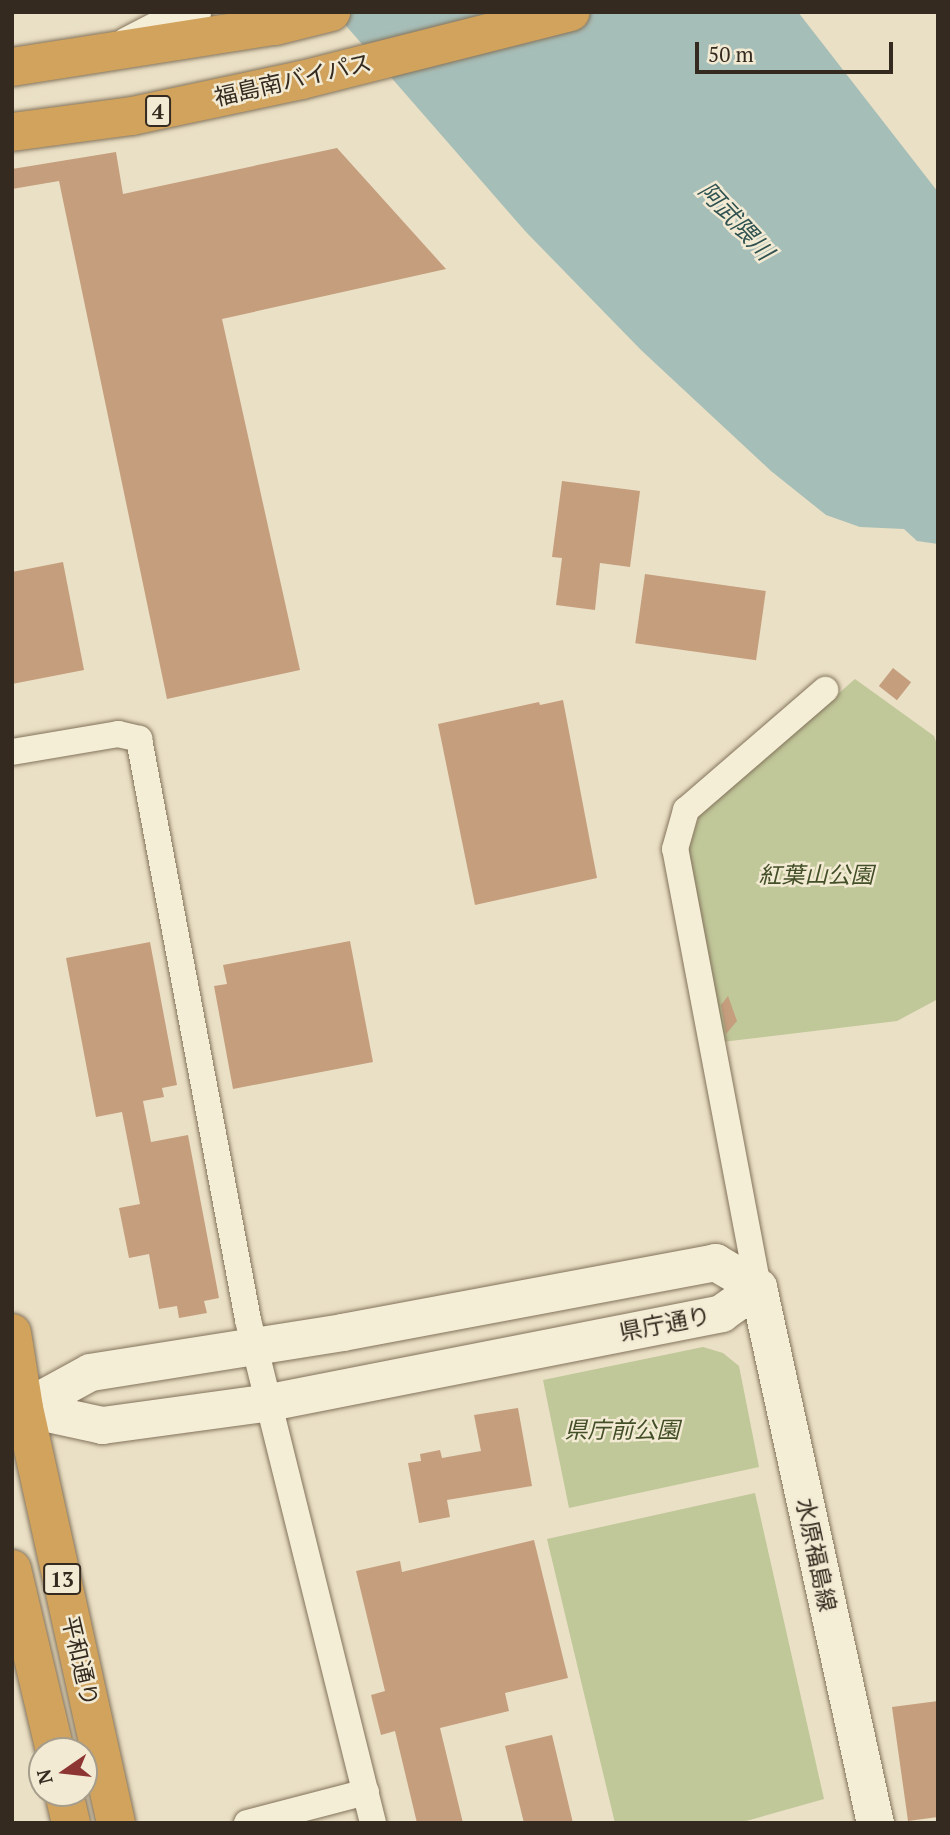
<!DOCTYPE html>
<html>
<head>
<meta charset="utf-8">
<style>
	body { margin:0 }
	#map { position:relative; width:950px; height:1835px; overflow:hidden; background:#eae0c5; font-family:"PT Serif","Noto Sans JP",serif }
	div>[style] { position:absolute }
	.green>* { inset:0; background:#c0c799 }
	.water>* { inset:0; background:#a6beb8 }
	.building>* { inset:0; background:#c59e7e; transform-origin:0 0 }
	.roads { filter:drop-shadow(0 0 2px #83735c) drop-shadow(0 0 2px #83735c) }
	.street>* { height:26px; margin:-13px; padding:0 13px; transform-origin:13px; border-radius:13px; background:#f5eed7 }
	.secondary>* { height:37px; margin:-18.5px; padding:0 18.5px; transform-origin:18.5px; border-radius:18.5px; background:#f5eed7 }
	.highway>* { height:38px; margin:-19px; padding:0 19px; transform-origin:19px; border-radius:19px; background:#d2a35d }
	span { translate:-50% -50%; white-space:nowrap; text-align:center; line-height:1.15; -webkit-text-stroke:5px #f2ead3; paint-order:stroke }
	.shield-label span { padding:2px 5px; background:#f2ead3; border:2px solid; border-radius:5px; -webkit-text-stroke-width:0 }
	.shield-label { font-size:21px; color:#342a1f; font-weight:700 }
	.street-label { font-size:23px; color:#342a1f }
	.park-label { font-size:23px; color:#434f27; font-style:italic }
	.water-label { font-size:24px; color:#305352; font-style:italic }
	.frame { position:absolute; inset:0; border:14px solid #342a1f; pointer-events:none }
	.north { position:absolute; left:28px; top:1737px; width:70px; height:70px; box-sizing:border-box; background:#f2ead3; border:2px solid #a69d8b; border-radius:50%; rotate:256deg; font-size:19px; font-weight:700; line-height:28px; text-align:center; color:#342a1f }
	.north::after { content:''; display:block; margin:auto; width:24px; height:32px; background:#8d3532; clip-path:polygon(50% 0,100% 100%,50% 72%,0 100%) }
	.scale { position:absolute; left:695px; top:42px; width:198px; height:32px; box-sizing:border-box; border:4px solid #342a1f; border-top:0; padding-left:9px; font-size:21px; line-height:24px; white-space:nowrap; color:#342a1f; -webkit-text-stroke:5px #f2ead3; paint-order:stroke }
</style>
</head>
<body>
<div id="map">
	<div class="green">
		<i style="clip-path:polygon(855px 679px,934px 736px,938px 747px,938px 999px,897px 1021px,722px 1042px,688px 851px,699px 816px)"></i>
		<i style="clip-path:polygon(703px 1347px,723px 1353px,739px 1366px,759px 1467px,569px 1508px,543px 1380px)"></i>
		<i style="clip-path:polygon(755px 1493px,824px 1799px,739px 1823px,615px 1823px,547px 1539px)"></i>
	</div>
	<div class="water">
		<i style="clip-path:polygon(334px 12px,798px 12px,938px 192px,938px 544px,917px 541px,904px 529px,860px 527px,826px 515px,771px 471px,641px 350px,526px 232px)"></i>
	</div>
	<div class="building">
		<i style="clip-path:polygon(337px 148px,446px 269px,222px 319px,300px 670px,167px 699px,59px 181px,12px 189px,12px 169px,116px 152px,123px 194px)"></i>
		<i style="clip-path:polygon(562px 481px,640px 491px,630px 567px,600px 563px,595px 610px,556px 605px,562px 558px,552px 557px)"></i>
		<i style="clip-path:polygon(63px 562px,84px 670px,12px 684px,12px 572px)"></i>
		<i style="left:645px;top:574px;width:122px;height:70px;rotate:8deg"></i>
		<i style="left:893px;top:668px;width:23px;height:23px;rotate:38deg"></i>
		<i style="clip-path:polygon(563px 700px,597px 878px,475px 905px,438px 724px,539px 702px,540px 705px)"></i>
		<i style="clip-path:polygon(350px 941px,373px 1062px,233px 1089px,214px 986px,227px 984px,223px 965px)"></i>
		<i style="clip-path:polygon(150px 942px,177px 1085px,162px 1088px,164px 1097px,143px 1101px,151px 1142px,188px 1135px,219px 1298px,204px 1301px,207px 1313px,179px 1318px,177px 1306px,159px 1309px,149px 1254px,129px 1258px,119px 1208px,140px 1204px,122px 1112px,96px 1117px,66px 958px)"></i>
		<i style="clip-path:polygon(728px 996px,737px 1021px,726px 1034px,721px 1005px)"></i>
		<i style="clip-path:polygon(518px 1408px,532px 1486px,447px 1500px,450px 1517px,419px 1523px,408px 1463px,421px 1461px,420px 1454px,440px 1450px,442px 1458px,481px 1451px,474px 1415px)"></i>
		<i style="clip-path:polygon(534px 1540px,568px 1678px,505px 1693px,509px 1711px,440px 1728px,463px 1823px,417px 1823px,395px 1731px,381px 1735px,371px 1695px,385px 1691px,356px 1571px,400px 1561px,402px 1572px)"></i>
		<i style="clip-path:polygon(938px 1701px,938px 1817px,908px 1821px,892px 1707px)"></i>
		<i style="clip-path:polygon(552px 1735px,573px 1823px,524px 1823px,505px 1746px)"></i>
	</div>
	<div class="roads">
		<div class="street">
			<i style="left:12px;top:752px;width:108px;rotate:-9.6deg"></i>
			<i style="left:118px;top:734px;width:22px;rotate:13deg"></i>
			<i style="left:139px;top:739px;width:591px;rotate:79.37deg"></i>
			<i style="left:248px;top:1320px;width:518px;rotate:76.04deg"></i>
			<i style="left:758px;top:1287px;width:446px;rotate:-100.7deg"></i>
			<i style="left:675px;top:849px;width:41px;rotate:-74.2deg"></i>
			<i style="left:686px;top:810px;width:184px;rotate:-40.8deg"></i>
			<i style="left:247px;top:1823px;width:123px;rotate:-14.6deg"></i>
		</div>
		<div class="secondary">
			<i style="left:128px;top:45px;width:72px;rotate:-27.3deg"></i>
			<i style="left:758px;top:1287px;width:549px;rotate:77.69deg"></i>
			<i style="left:24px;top:1408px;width:75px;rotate:-28.6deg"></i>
			<i style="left:90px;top:1372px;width:255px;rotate:-9deg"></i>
			<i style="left:342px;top:1332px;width:380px;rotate:-10.6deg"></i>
			<i style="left:715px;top:1262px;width:50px;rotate:30.2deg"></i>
			<i style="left:12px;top:1410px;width:12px;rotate:-9deg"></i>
			<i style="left:24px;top:1408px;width:80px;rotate:12.3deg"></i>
			<i style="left:102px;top:1425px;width:169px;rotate:-7.8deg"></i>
			<i style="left:269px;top:1402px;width:461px;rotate:-11.1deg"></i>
			<i style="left:721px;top:1313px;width:45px;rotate:-35.1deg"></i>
		</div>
		<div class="highway">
			<i style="left:12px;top:67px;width:266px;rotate:-8.9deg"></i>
			<i style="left:275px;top:26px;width:58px;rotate:-14deg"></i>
			<i style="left:12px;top:132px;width:121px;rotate:-7.6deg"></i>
			<i style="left:132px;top:116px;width:174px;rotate:-12deg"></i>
			<i style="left:302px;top:80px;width:277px;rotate:-14.2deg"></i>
			<i style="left:12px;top:1333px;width:76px;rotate:80.9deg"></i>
			<i style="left:24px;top:1408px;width:425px;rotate:77.5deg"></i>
			<i style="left:12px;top:1569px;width:187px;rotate:76.7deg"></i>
			<i style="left:64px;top:1793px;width:31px;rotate:77deg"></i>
		</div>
	</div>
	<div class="shield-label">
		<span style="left:158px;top:111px">4</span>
		<span style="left:62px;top:1579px">13</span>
	</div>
	<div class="street-label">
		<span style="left:293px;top:80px;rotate:-13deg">福島南バイパス</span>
		<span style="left:665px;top:1324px;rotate:-11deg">県庁通り</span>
		<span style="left:816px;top:1555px;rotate:78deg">水原福島線</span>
		<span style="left:80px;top:1661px;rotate:77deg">平和通り</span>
	</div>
	<div class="park-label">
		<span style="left:816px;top:875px">紅葉山公園</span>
		<span style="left:622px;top:1430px">県庁前公園</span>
	</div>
	<div class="water-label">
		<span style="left:736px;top:221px;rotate:47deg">阿武隈川</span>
	</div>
	<div class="frame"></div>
	<div class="north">N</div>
	<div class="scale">50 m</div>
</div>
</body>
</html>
